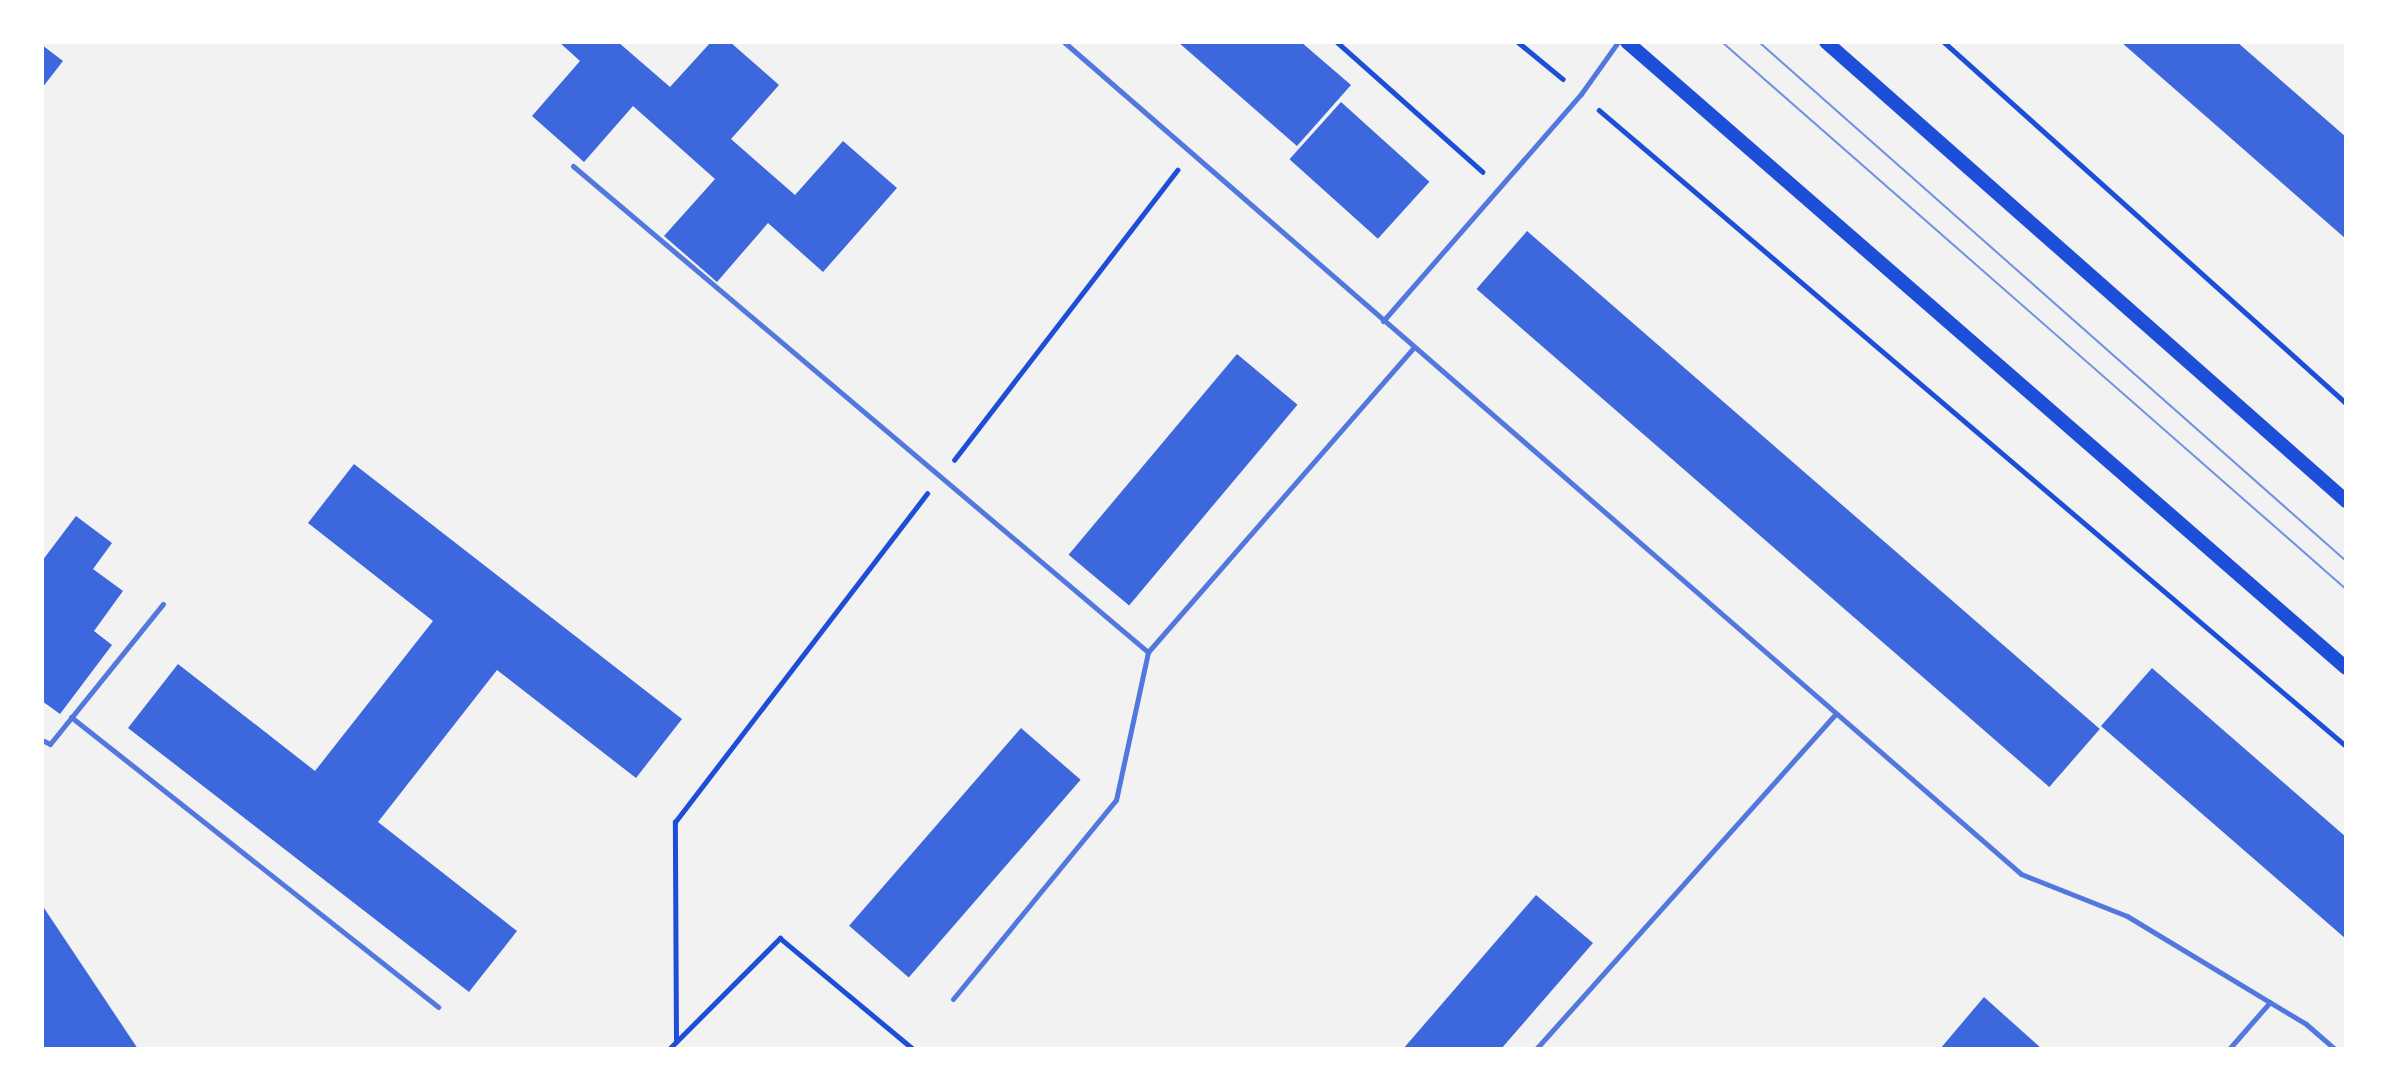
<!DOCTYPE html>
<html>
<head>
<meta charset="utf-8">
<style>
	body { margin:0 }
	#map { position:relative; width:2388px; height:1091px; overflow:hidden; background:#f2f2f2; font-family:"DM Sans",sans-serif }
	div>[style] { position:absolute }
	.building>* { inset:0; background:#3d67dc; transform-origin:0 0 }
	.path>* { height:4.5px; margin:-2.25px; padding:0 2.25px; transform-origin:2.25px; border-radius:2.25px; background:#1d4ed8 }
	.service>* { height:5px; margin:-2.5px; padding:0 2.5px; transform-origin:2.5px; border-radius:2.5px; background:#5277de }
	.secondary>* { height:14px; margin:-7px; padding:0 7px; transform-origin:7px; border-radius:7px; background:#1d4ed8 }
	.tram>* { height:2px; margin:-1px; padding:0 1px; transform-origin:1px; border-radius:1px; background:#7290e2 }
	span { translate:-50% -50%; white-space:nowrap; text-align:center; line-height:1.15; -webkit-text-stroke:5px #fff; paint-order:stroke }
	.frame { position:absolute; inset:0; border:44px solid #fff; pointer-events:none }
</style>
</head>
<body>
<div id="map">
	<div class="building">
		<i style="clip-path:polygon(559px 42px,618px 42px,670px 87px,711px 42px,730px 42px,779px 85px,731px 139px,795px 195px,843px 141px,897px 188px,823px 272px,768px 223px,717px 282px,664px 236px,715px 179px,633px 106px,584px 162px,532px 116px,580px 61px)"></i>
		<i style="clip-path:polygon(1178px 42px,1301px 42px,1351px 85px,1297px 146px)"></i>
		<i style="clip-path:polygon(2121px 42px,2237px 42px,2346px 137px,2346px 239px)"></i>
		<i style="clip-path:polygon(42px 45px,63px 61px,42px 88px)"></i>
		<i style="left:1341px;top:102px;width:119px;height:77px;rotate:42deg"></i>
		<i style="left:1527px;top:231px;width:759px;height:77px;rotate:41deg"></i>
		<i style="left:1237px;top:354px;width:79px;height:262px;rotate:40deg"></i>
		<i style="clip-path:polygon(354px 464px,682px 719px,636px 778px,497px 670px,378px 822px,517px 931px,469px 992px,128px 728px,178px 664px,315px 771px,433px 621px,308px 523px)"></i>
		<i style="clip-path:polygon(76px 516px,112px 543px,93px 569px,123px 591px,94px 631px,112px 645px,60px 714px,42px 701px,42px 561px)"></i>
		<i style="clip-path:polygon(2152px 668px,2346px 837px,2346px 939px,2101px 726px)"></i>
		<i style="left:1021px;top:728px;width:79px;height:262px;rotate:41deg"></i>
		<i style="clip-path:polygon(1536px 895px,1593px 943px,1501px 1049px,1403px 1049px)"></i>
		<i style="clip-path:polygon(42px 905px,138px 1049px,42px 1047px)"></i>
		<i style="clip-path:polygon(1984px 997px,2042px 1049px,1940px 1049px)"></i>
	</div>
	<div class="path">
		<i style="left:1337px;top:42px;width:195px;rotate:41.7deg"></i>
		<i style="left:1518px;top:42px;width:58px;rotate:39.4deg"></i>
		<i style="left:1944px;top:42px;width:540px;rotate:41.92deg"></i>
		<i style="left:1599px;top:110px;width:981px;rotate:40.41deg"></i>
		<i style="left:954px;top:460px;width:366px;rotate:-52.4deg"></i>
		<i style="left:676px;top:1042px;width:220px;rotate:-90.3deg"></i>
		<i style="left:675px;top:822px;width:414px;rotate:-52.5deg"></i>
		<i style="left:669px;top:1049px;width:157px;rotate:-45deg"></i>
		<i style="left:780px;top:938px;width:173px;rotate:39.8deg"></i>
	</div>
	<div class="service">
		<i style="left:1064px;top:42px;width:1268px;rotate:41deg"></i>
		<i style="left:2021px;top:874px;width:114px;rotate:21.6deg"></i>
		<i style="left:2127px;top:916px;width:209px;rotate:31.1deg"></i>
		<i style="left:2306px;top:1024px;width:38px;rotate:41deg"></i>
		<i style="left:573px;top:166px;width:753px;rotate:40.21deg"></i>
		<i style="left:1383px;top:321px;width:301px;rotate:-48.9deg"></i>
		<i style="left:1581px;top:94px;width:64px;rotate:-54.6deg"></i>
		<i style="left:71px;top:717px;width:468px;rotate:38.3deg"></i>
		<i style="left:42px;top:740px;width:9px;rotate:27deg"></i>
		<i style="left:50px;top:744px;width:180px;rotate:-51.1deg"></i>
		<i style="left:953px;top:999px;width:257px;rotate:-50.7deg"></i>
		<i style="left:1116px;top:800px;width:151px;rotate:-77.8deg"></i>
		<i style="left:1148px;top:652px;width:403px;rotate:-48.9deg"></i>
		<i style="left:1536px;top:1049px;width:450px;rotate:-48.2deg"></i>
		<i style="left:2229px;top:1049px;width:62px;rotate:-48.9deg"></i>
	</div>
	<div class="secondary">
		<i style="left:1627px;top:42px;width:953px;rotate:41.04deg"></i>
		<i style="left:1826px;top:42px;width:694px;rotate:41.43deg"></i>
	</div>
	<div class="tram">
		<i style="left:1722px;top:42px;width:830px;rotate:41.24deg"></i>
		<i style="left:1759px;top:42px;width:784px;rotate:41.48deg"></i>
	</div>
	<div class="frame"></div>
</div>
</body>
</html>
